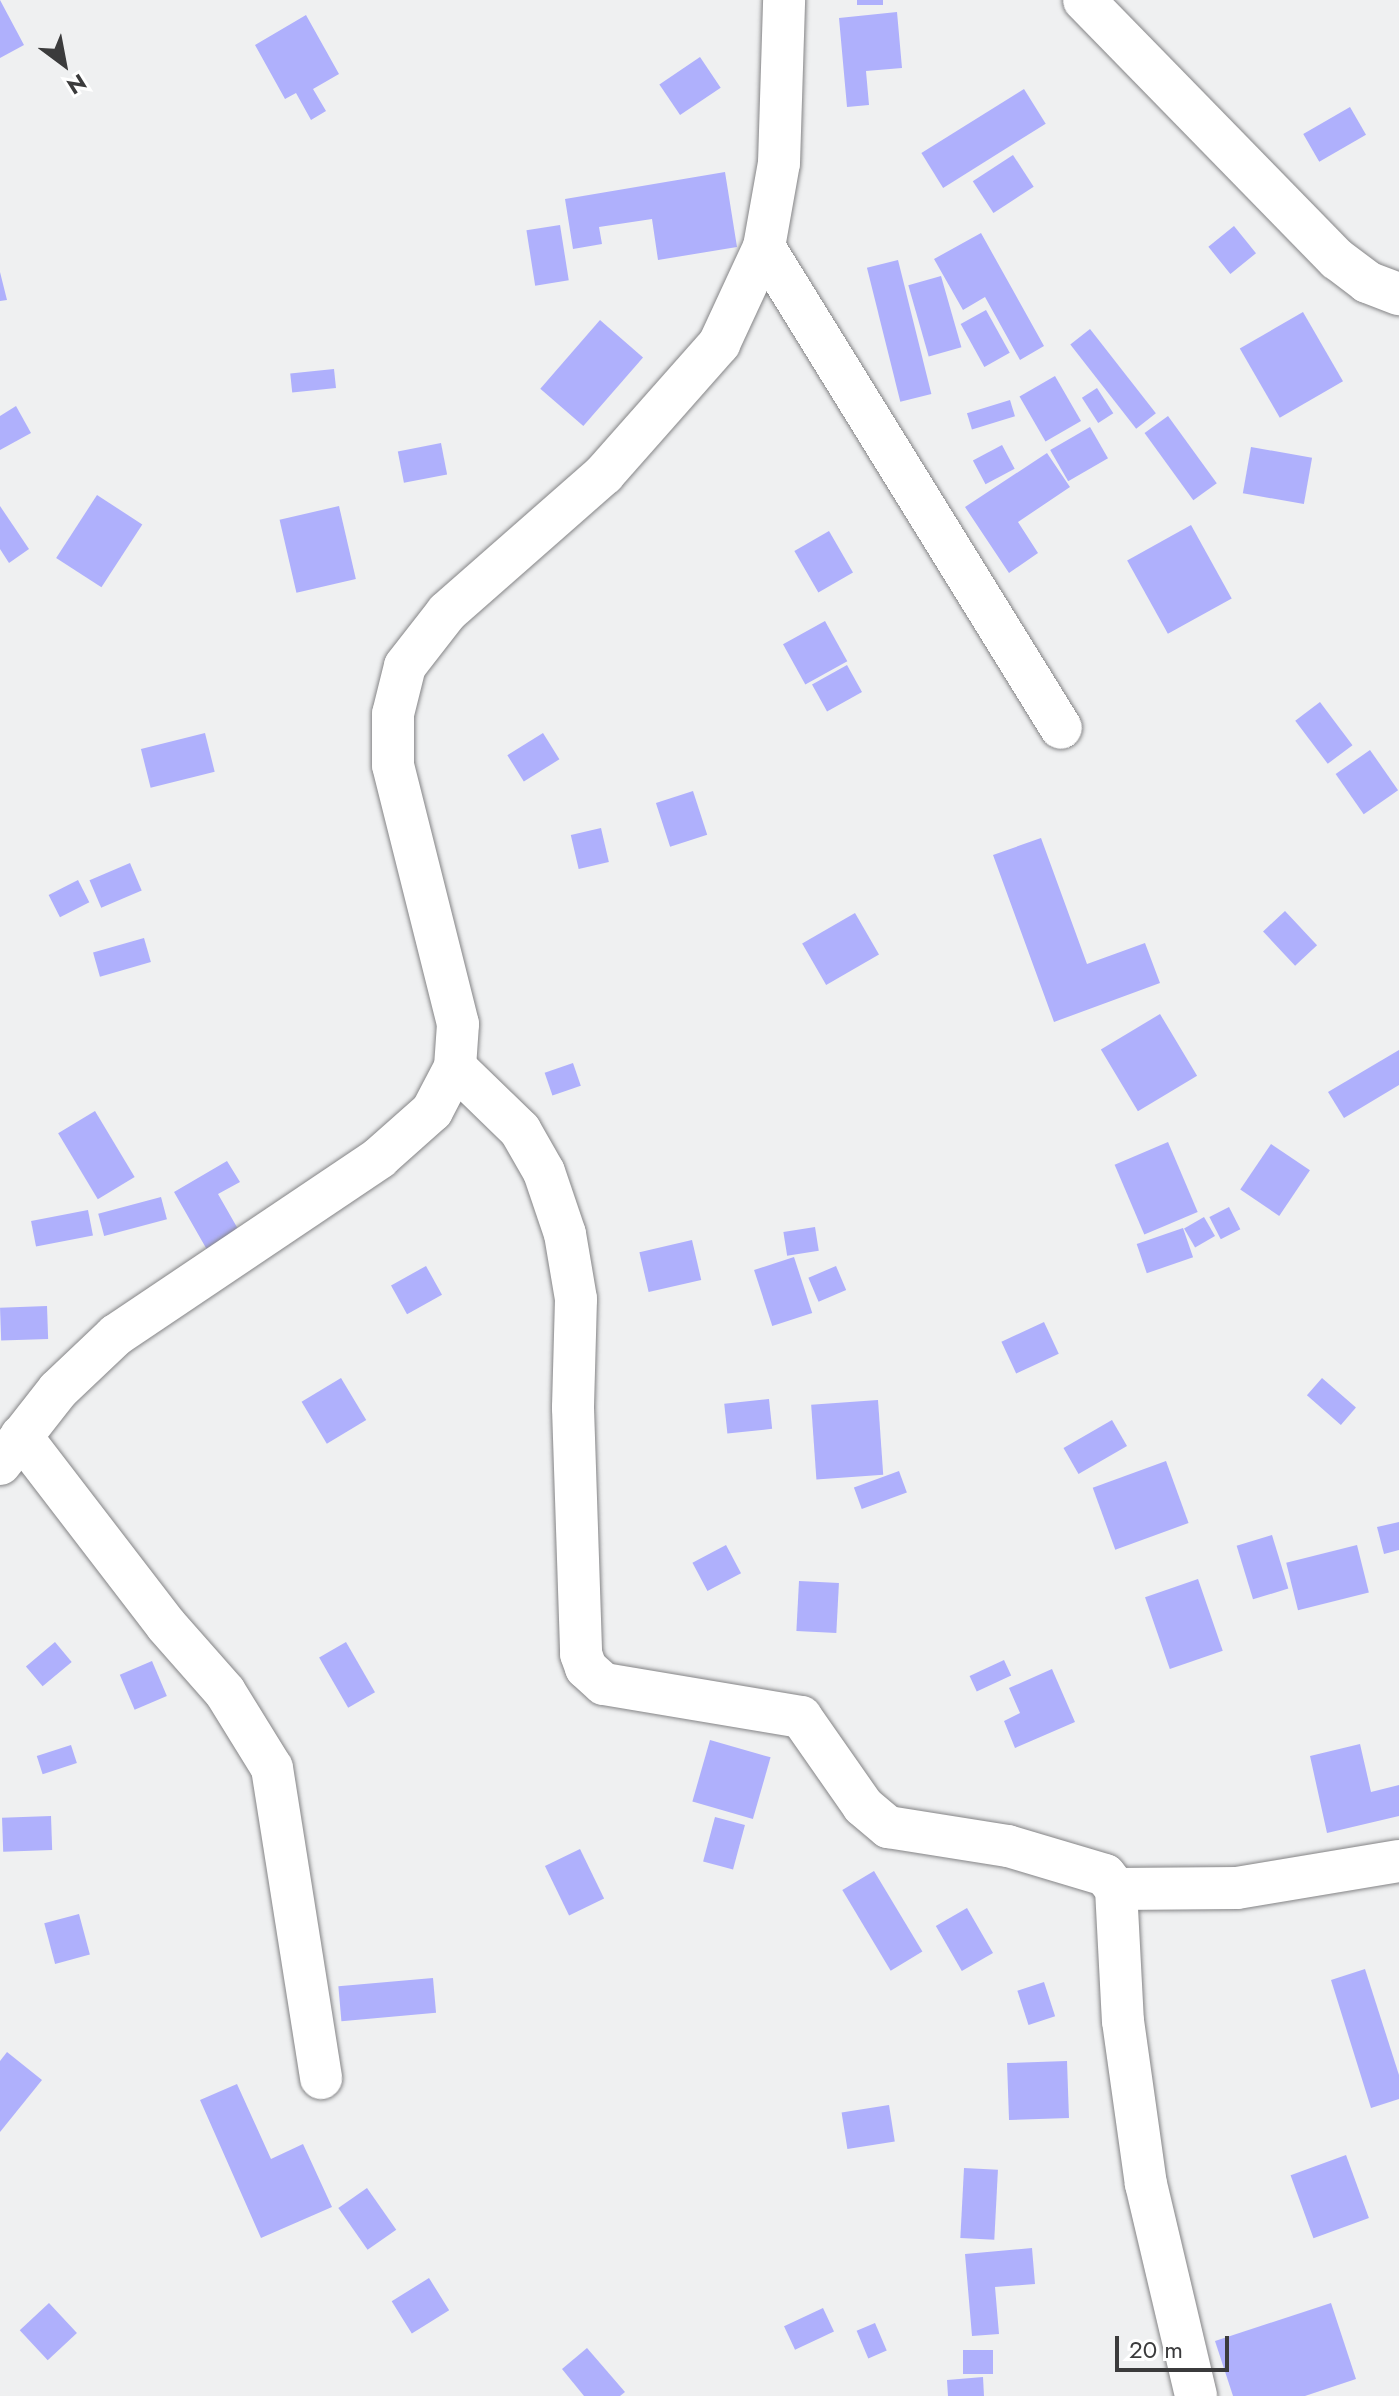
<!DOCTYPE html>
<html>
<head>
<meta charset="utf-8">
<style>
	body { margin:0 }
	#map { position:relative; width:1399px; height:2396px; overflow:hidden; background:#eff0f1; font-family:Jost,sans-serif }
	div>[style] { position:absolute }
	.building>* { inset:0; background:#afb0fc; transform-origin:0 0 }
	.roads { filter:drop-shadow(0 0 2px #848486) drop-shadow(0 0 2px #848486) }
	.street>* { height:42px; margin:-21px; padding:0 21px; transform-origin:21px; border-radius:21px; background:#fff }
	span { translate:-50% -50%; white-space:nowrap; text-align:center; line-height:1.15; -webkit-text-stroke:6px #fff; paint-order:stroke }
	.north { position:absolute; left:24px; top:24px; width:80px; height:80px; -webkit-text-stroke:6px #fff; paint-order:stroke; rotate:148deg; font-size:22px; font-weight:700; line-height:32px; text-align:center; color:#3b3b3c }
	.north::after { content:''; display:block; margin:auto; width:28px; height:36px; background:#3b3b3c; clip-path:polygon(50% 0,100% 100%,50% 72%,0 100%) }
	.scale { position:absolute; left:1115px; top:2336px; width:114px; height:36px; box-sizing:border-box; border:4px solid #3b3b3c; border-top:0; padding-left:10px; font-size:24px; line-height:28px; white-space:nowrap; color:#3b3b3c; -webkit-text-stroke:6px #fff; paint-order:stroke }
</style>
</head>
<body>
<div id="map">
	<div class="building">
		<i style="clip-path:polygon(0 0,24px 45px,0 58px)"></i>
		<i style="left:857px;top:0;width:26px;height:5px"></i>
		<i style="clip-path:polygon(897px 12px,902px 68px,866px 71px,869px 105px,847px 107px,839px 18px)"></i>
		<i style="clip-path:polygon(306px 15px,339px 74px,313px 89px,326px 111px,311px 120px,296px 93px,285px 99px,255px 45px)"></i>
		<i style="left:700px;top:57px;width:37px;height:49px;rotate:56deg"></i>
		<i style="left:1024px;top:89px;width:41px;height:121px;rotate:58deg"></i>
		<i style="left:1350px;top:107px;width:32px;height:54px;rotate:60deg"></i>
		<i style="left:1013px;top:155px;width:38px;height:48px;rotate:57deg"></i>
		<i style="clip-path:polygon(725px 172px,737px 247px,658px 260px,652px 219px,599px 227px,602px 244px,573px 249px,565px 199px)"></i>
		<i style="left:560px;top:225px;width:56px;height:34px;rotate:81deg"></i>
		<i style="left:1234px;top:226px;width:35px;height:33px;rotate:51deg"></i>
		<i style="clip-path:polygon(981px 233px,1044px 346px,1020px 360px,985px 297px,963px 310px,934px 259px)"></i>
		<i style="left:898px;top:260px;width:138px;height:32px;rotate:76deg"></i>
		<i style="clip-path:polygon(0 272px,7px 300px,0 301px)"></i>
		<i style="left:941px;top:276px;width:74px;height:34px;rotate:74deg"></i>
		<i style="left:986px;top:310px;width:49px;height:29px;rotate:61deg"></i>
		<i style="left:1303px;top:312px;width:80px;height:73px;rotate:60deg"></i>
		<i style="left:600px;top:320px;width:57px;height:91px;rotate:41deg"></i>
		<i style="left:1090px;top:329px;width:107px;height:25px;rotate:52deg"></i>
		<i style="left:334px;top:369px;width:19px;height:44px;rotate:84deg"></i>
		<i style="left:1055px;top:376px;width:52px;height:41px;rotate:60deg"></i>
		<i style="left:1097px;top:388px;width:30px;height:18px;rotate:57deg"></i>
		<i style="left:1010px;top:400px;width:17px;height:45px;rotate:73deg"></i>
		<i style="clip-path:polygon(16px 406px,31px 433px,0 450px,0 416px)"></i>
		<i style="left:1168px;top:416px;width:83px;height:29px;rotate:54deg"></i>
		<i style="left:1090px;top:427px;width:36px;height:46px;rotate:60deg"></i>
		<i style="left:441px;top:443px;width:32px;height:44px;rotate:79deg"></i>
		<i style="left:1002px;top:445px;width:27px;height:33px;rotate:62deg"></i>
		<i style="left:1251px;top:447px;width:62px;height:47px;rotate:10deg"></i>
		<i style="clip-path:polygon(1047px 453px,1070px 487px,1018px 522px,1038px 553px,1009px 573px,965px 507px)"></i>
		<i style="left:97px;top:495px;width:54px;height:75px;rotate:33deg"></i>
		<i style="clip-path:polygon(0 506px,29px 549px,9px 563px,0 549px)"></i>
		<i style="left:339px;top:506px;width:75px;height:61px;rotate:77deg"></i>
		<i style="left:1191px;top:525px;width:84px;height:73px;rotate:61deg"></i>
		<i style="left:829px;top:531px;width:48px;height:40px;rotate:60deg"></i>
		<i style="left:825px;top:621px;width:46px;height:48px;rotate:61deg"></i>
		<i style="left:847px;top:665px;width:31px;height:40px;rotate:61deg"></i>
		<i style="left:1320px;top:702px;width:54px;height:31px;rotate:53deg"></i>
		<i style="left:205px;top:733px;width:40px;height:66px;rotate:76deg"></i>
		<i style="left:543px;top:733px;width:31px;height:42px;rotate:58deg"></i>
		<i style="left:1370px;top:750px;width:49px;height:42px;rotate:55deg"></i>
		<i style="left:693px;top:791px;width:46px;height:39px;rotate:72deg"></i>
		<i style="left:601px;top:828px;width:35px;height:31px;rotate:77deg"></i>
		<i style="clip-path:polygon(1041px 838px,1087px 964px,1145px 943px,1160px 983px,1054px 1022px,993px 855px)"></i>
		<i style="left:130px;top:863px;width:30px;height:44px;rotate:67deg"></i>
		<i style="left:78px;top:880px;width:25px;height:33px;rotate:63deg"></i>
		<i style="left:1285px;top:911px;width:47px;height:30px;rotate:47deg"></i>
		<i style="left:855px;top:913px;width:48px;height:61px;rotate:60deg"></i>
		<i style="left:144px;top:938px;width:25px;height:53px;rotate:74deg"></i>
		<i style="left:1160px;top:1014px;width:72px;height:69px;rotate:59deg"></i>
		<i style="clip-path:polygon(1399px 1050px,1399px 1085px,1344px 1118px,1328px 1092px)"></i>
		<i style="left:573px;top:1063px;width:24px;height:30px;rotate:71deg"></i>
		<i style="left:95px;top:1111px;width:77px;height:43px;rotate:59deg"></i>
		<i style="left:1168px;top:1142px;width:76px;height:58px;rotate:67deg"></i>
		<i style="left:1271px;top:1144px;width:47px;height:55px;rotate:34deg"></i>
		<i style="clip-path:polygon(227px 1161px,240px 1182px,218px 1194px,242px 1236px,210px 1255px,174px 1192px)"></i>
		<i style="left:161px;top:1197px;width:23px;height:65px;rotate:75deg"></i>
		<i style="left:1229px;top:1207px;width:25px;height:22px;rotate:63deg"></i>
		<i style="left:88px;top:1210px;width:26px;height:58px;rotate:79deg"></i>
		<i style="left:1204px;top:1217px;width:22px;height:23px;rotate:60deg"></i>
		<i style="left:815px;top:1227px;width:24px;height:32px;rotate:81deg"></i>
		<i style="left:1183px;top:1228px;width:31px;height:49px;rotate:71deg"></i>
		<i style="left:692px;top:1240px;width:41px;height:54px;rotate:77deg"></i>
		<i style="left:794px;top:1257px;width:59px;height:42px;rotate:72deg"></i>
		<i style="left:426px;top:1266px;width:33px;height:40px;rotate:61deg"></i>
		<i style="left:836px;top:1266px;width:26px;height:30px;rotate:67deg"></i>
		<i style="left:47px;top:1306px;width:33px;height:47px;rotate:88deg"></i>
		<i style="left:1044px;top:1322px;width:35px;height:47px;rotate:65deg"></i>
		<i style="left:341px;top:1378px;width:49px;height:46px;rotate:59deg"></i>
		<i style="left:1322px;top:1378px;width:45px;height:23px;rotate:41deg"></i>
		<i style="left:769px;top:1399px;width:30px;height:45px;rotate:84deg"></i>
		<i style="left:878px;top:1400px;width:75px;height:67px;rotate:86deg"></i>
		<i style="left:1112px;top:1420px;width:30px;height:56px;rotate:60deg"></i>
		<i style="left:1166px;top:1461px;width:66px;height:78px;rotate:70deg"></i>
		<i style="left:899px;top:1471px;width:23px;height:48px;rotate:70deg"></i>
		<i style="clip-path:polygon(1399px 1522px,1399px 1550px,1384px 1554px,1377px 1527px)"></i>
		<i style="left:1272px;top:1535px;width:56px;height:37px;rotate:73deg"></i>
		<i style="left:726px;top:1545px;width:32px;height:38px;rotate:62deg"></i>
		<i style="left:1357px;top:1545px;width:49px;height:73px;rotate:76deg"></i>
		<i style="left:1198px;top:1579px;width:76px;height:56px;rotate:71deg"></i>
		<i style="left:799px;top:1581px;width:40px;height:50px;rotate:3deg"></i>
		<i style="left:55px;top:1642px;width:26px;height:38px;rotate:50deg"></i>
		<i style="left:346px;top:1642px;width:58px;height:31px;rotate:60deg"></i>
		<i style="left:1004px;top:1660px;width:17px;height:38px;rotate:65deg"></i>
		<i style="left:152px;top:1661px;width:38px;height:35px;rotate:67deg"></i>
		<i style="clip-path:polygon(1052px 1669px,1075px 1722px,1015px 1748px,1004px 1721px,1020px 1713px,1009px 1688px)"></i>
		<i style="left:710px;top:1740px;width:63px;height:64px;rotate:16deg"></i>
		<i style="clip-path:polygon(1360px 1744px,1371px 1792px,1399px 1785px,1399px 1816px,1327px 1833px,1310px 1756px)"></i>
		<i style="left:71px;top:1745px;width:19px;height:36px;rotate:72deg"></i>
		<i style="left:51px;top:1816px;width:34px;height:49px;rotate:88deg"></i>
		<i style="left:715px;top:1817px;width:31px;height:46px;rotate:15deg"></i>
		<i style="left:580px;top:1849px;width:55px;height:39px;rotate:64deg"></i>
		<i style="left:874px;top:1871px;width:94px;height:37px;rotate:59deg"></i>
		<i style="left:967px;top:1908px;width:52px;height:36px;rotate:60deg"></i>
		<i style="left:79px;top:1914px;width:42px;height:36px;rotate:75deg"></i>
		<i style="clip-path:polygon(1365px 1969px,1399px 2075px,1399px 2099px,1371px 2108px,1331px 1980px)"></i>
		<i style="left:433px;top:1978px;width:35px;height:95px;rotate:85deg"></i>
		<i style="left:1044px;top:1982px;width:36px;height:28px;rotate:72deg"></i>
		<i style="clip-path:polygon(7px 2052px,42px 2080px,0 2132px,0 2061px)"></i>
		<i style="left:1067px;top:2061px;width:57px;height:60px;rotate:88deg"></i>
		<i style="clip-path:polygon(237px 2084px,271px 2159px,303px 2144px,332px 2207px,261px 2238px,200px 2100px)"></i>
		<i style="left:889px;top:2105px;width:37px;height:48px;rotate:81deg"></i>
		<i style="left:1346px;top:2155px;width:67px;height:59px;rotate:70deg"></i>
		<i style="left:964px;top:2168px;width:34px;height:70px;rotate:3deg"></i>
		<i style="left:367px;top:2188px;width:51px;height:35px;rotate:55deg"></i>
		<i style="clip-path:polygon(1032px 2248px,1035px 2284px,995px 2287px,999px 2334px,972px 2336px,965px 2254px)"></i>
		<i style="left:429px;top:2278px;width:38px;height:44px;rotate:58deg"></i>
		<i style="left:49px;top:2303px;width:41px;height:40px;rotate:47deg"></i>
		<i style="clip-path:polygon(1331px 2303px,1356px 2379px,1305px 2396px,1233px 2396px,1215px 2341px)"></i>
		<i style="left:823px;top:2308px;width:26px;height:43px;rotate:65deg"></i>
		<i style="left:875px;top:2323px;width:30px;height:20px;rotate:67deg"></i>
		<i style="clip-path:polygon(587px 2348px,625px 2392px,620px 2396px,584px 2396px,562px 2369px)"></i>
		<i style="left:963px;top:2350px;width:30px;height:24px"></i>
		<i style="clip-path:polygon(983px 2377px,984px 2396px,948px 2396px,947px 2380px)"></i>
	</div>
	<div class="roads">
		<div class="street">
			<i style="left:1084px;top:0;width:362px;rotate:45.7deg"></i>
			<i style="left:1337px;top:259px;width:38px;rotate:37deg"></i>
			<i style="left:1367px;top:282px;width:34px;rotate:21deg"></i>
			<i style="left:764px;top:247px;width:565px;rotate:58.31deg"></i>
			<i style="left:455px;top:1067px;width:91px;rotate:44.1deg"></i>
			<i style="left:520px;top:1130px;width:48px;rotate:60.3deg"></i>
			<i style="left:544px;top:1172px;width:65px;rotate:71.3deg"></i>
			<i style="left:565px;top:1234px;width:66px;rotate:80.4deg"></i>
			<i style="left:576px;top:1299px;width:109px;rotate:91.6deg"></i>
			<i style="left:573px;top:1408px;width:246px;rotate:88.1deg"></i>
			<i style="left:581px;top:1654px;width:15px;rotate:70deg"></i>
			<i style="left:586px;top:1668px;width:24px;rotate:42deg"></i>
			<i style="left:604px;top:1684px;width:200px;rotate:9.5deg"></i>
			<i style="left:801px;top:1717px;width:108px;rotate:55.1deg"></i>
			<i style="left:863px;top:1806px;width:33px;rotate:40deg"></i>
			<i style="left:888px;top:1827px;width:121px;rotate:9deg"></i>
			<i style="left:1008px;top:1846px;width:101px;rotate:16.6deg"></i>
			<i style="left:1105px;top:1875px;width:18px;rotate:52deg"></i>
			<i style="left:1116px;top:1889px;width:132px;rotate:87deg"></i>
			<i style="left:1123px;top:2021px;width:165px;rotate:82deg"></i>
			<i style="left:1146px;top:2184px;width:218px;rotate:76.7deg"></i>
			<i style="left:21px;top:1436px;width:238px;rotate:52.5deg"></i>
			<i style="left:166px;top:1625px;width:89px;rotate:48.6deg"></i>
			<i style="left:225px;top:1692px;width:89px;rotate:58.3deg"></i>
			<i style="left:272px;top:1768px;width:314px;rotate:81deg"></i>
			<i style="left:0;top:1464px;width:94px;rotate:-51.9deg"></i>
			<i style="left:58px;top:1390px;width:80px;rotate:-43.5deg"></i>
			<i style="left:116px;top:1335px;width:317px;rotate:-33.9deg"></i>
			<i style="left:379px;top:1158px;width:71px;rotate:-41.6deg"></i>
			<i style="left:432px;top:1111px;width:50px;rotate:-62.4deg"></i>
			<i style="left:455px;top:1067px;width:43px;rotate:-86deg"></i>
			<i style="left:458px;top:1024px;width:267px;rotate:-104.1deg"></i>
			<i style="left:393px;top:765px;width:51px;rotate:-90deg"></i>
			<i style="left:393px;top:714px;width:49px;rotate:-76deg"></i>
			<i style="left:405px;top:666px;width:68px;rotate:-52.1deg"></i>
			<i style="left:447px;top:612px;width:209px;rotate:-41.3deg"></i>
			<i style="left:604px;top:474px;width:174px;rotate:-48.5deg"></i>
			<i style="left:719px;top:344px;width:107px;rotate:-65.1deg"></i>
			<i style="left:764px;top:247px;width:85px;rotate:-79.9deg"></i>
			<i style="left:779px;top:163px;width:163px;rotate:-88.2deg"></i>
			<i style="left:1116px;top:1889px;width:121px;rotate:-0.5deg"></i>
			<i style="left:1237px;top:1888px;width:164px;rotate:-9.5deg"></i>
		</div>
	</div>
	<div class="north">N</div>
	<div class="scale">20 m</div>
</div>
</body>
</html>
